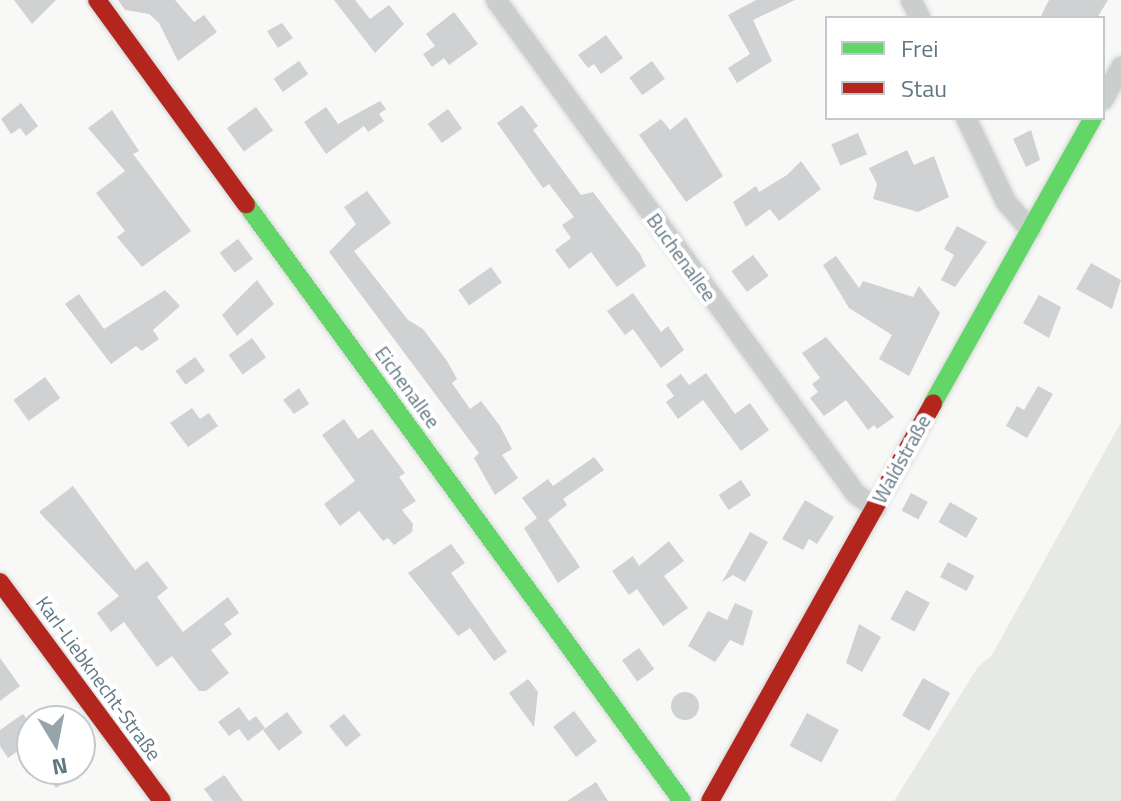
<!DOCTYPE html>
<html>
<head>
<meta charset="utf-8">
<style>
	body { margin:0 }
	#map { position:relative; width:1121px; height:801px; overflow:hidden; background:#f8f8f7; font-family:"Titillium Web",sans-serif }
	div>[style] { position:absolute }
	.green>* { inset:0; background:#e7eae4 }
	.building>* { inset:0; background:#cfd1d2; transform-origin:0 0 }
	.round { border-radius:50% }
	.roads { filter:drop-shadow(0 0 2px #d4d6d6) drop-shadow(0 0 2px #d4d6d6) }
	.street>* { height:20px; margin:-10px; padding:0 10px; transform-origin:10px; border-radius:10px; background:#cccece }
	.fast>* { height:18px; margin:-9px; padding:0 9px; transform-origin:9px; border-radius:9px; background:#63d668 }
	.jam>* { height:18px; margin:-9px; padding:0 9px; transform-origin:9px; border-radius:9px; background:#b3261e }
	span { translate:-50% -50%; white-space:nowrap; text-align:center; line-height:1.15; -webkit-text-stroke:8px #fff; paint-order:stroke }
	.street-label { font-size:20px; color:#617884 }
	.legend { position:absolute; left:825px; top:16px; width:280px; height:104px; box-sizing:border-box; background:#fff; border:2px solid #c0c9ce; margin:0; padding:10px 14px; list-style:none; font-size:24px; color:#617884 }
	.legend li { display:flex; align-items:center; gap:16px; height:40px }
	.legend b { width:40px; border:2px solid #c0c9ce }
	.north { position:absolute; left:16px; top:705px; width:80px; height:80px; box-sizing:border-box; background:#fff; border:2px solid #c0c9ce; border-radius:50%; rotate:170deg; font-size:22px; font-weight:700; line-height:32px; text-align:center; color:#617884 }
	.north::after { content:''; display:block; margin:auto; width:28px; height:36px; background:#96a5ac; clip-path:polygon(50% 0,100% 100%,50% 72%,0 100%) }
</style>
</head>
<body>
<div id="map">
	<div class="green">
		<i style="clip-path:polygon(1121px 422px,1121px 801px,894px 801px,978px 667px,992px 655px)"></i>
	</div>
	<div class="building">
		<i style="clip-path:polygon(14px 0,56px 0,32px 24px)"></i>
		<i style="clip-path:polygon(118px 0,175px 0,194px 22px,204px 15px,217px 32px,178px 61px,159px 23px,149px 14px,125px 10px)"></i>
		<i style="clip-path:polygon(334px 0,355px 0,370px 19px,389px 5px,404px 24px,375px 53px)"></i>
		<i style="clip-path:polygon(756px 0,795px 0,753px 20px,772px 61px,737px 83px,728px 68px,750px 54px,728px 15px)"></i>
		<i style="clip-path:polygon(1049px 0,1108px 0,1097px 18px,1040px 18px)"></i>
		<i style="clip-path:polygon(454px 12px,478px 44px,449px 65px,444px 58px,432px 67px,423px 54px,435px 46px,426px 34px)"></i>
		<i style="clip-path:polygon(282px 23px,293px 38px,278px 48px,267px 31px)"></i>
		<i style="clip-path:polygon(606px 35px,623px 58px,601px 74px,594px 64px,588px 68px,578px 55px)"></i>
		<i style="left:299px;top:61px;width:16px;height:31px;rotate:55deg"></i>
		<i style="left:652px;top:61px;width:22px;height:28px;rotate:54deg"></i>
		<i style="clip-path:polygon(380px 101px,386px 109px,379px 114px,384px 121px,368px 132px,364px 126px,326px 154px,304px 122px,326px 107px,338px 124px)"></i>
		<i style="clip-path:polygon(21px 103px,38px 126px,26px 136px,20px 128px,11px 134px,1px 119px)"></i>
		<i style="clip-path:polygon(522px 105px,538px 126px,533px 130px,581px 195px,593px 192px,640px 254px,646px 266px,617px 287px,591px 252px,569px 269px,555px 250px,571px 238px,562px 225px,574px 217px,549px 184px,543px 188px,497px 123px)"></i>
		<i style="left:256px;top:107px;width:29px;height:36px;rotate:54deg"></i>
		<i style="left:448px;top:109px;width:24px;height:25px;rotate:54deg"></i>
		<i style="clip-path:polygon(112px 110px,139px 151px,133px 154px,191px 231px,142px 267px,117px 237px,125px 231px,96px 193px,125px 171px,88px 128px)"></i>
		<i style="clip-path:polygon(686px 117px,723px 176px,686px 202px,639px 135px,661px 119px,670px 130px)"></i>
		<i style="clip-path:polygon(1031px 130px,1040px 160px,1026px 167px,1013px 139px)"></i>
		<i style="left:858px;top:133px;width:23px;height:29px;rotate:67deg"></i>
		<i style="clip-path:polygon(907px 150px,914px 165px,934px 156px,949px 197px,918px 212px,873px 199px,877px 184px,869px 168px)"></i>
		<i style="clip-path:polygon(801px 161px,821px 189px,779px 221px,770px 209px,746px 227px,733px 202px,756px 186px,759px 192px,787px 175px)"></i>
		<i style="clip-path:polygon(367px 191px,391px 223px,354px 251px,408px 320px,423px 329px,447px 361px,457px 379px,452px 383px,470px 409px,481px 401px,500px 426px,512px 449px,502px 455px,518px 478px,495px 495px,474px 458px,479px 453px,329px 252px,356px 224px,344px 207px)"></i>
		<i style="clip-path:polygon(957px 226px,987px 242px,955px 287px,941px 280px,954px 255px,944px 249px)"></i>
		<i style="left:238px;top:239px;width:25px;height:23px;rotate:53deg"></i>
		<i style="left:753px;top:255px;width:26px;height:27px;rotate:53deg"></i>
		<i style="clip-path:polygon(836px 256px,859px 288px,863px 281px,913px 297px,919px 286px,940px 313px,909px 376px,879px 359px,892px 335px,849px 308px,823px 265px)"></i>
		<i style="clip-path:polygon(1091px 263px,1121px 280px,1112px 309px,1076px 289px)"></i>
		<i style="left:491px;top:267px;width:19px;height:40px;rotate:55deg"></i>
		<i style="clip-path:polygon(257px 280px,274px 304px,237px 336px,222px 315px)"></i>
		<i style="clip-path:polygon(165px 290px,180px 306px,153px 330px,159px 339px,142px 351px,136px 346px,111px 364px,65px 304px,79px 294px,104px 329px)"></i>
		<i style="clip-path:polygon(633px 293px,661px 332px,668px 326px,684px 350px,661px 368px,633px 329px,625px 335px,607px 311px)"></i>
		<i style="clip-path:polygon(1039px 295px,1061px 307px,1049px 338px,1023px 323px)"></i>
		<i style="clip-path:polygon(826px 337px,894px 417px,877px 429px,874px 425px,868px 430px,846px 400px,824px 416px,810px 398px,818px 392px,812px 384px,820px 378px,802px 353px)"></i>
		<i style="left:252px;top:338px;width:24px;height:29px;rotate:54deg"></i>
		<i style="left:195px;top:357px;width:17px;height:24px;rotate:54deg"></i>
		<i style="clip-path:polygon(706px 373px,735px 414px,750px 403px,769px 430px,741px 451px,703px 400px,678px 419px,666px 402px,674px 396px,666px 385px,681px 374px,689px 385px)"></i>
		<i style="left:45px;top:377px;width:26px;height:39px;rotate:54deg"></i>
		<i style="clip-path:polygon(1038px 386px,1053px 394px,1027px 438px,1006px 426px,1017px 406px,1024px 410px)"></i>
		<i style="clip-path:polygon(299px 388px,309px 404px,294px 414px,283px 400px)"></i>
		<i style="clip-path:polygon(192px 408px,200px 419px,209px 413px,218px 426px,188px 447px,170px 423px)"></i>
		<i style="clip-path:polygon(344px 419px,358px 439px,372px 429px,405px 473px,399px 477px,416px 501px,402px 510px,413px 524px,412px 532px,394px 545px,388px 538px,383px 541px,359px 511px,340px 526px,324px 504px,355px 481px,322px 435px)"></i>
		<i style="clip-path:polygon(594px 457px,604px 470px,563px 499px,567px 505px,548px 520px,580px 567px,558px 583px,524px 528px,537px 518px,522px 498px,548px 479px,553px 486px)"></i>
		<i style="left:741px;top:480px;width:18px;height:27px;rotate:56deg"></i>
		<i style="clip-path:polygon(73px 486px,135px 570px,147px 561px,168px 588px,157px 597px,183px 632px,228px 597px,239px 613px,224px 624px,232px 634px,211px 650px,229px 673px,206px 691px,199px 691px,172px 656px,157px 667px,124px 622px,111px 632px,97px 613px,119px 596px,39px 512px)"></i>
		<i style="left:911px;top:493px;width:19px;height:20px;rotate:28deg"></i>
		<i style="clip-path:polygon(805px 500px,834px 517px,817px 544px,809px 539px,803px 550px,782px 539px)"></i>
		<i style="left:950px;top:502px;width:32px;height:23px;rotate:30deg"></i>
		<i style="clip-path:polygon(750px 532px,768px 542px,745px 582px,733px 575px,722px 582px)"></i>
		<i style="clip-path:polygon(669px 541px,684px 561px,664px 576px,688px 608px,663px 626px,637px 589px,629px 595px,612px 571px,633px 556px,639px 566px)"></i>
		<i style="clip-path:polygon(451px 544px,465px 563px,451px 573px,507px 652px,494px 661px,470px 628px,458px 636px,408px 573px)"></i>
		<i style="left:948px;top:562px;width:30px;height:17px;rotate:28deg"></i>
		<i style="left:906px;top:590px;width:27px;height:33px;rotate:28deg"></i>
		<i style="clip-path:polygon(735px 603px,753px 611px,743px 646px,730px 640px,715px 662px,688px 646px,708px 611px,727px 620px)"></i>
		<i style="clip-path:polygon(859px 624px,881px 637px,862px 672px,846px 663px)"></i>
		<i style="left:639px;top:648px;width:26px;height:21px;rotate:54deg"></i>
		<i style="clip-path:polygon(0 658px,20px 686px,0 701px)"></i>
		<i style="left:923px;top:678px;width:31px;height:43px;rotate:29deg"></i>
		<i style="clip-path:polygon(528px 679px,538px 692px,534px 727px,509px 693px)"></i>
		<i class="round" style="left:671px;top:692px;width:28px;height:28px"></i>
		<i style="clip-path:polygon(239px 707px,249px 721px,256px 716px,265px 728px,248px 741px,239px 729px,229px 736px,218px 722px)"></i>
		<i style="left:574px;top:711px;width:38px;height:26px;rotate:53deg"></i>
		<i style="left:287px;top:712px;width:26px;height:30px;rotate:53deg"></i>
		<i style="left:807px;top:713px;width:36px;height:37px;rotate:28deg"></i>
		<i style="clip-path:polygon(23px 714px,32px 726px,32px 741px,8px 758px,0 746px,0 730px)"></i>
		<i style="left:344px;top:714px;width:27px;height:19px;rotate:51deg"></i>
		<i style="clip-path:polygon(42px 769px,83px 769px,56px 788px)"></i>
		<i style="clip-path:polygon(224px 775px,225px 776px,243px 801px,213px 801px,204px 789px)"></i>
		<i style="clip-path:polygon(596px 782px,608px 801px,567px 801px)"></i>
	</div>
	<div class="roads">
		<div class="street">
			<i style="left:496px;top:0;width:611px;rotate:53.92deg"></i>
			<i style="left:856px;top:494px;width:24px;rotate:36deg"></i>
			<i style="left:911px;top:0;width:20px;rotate:63deg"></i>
			<i style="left:1103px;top:100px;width:38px;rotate:-61deg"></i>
			<i style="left:966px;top:118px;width:93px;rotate:64.5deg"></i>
			<i style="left:1006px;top:202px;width:37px;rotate:49deg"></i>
		</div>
		<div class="fast">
			<i style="left:246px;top:204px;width:739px;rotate:53.86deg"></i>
			<i style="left:933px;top:403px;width:327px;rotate:-60.7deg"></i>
		</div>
		<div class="jam">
			<i style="left:97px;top:0;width:253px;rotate:53.9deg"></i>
			<i style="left:0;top:582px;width:272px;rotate:53.5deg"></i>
			<i style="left:710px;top:801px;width:456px;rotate:-60.7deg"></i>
		</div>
	</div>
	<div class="street-label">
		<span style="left:682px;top:257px;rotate:54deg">Buchenallee</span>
		<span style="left:408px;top:387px;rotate:54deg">Eichenallee</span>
		<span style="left:901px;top:459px;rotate:-61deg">Waldstraße</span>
		<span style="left:99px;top:678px;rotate:54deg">Karl-Liebknecht-Straße</span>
	</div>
	<ul class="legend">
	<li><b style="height:10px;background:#63d668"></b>Frei</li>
	<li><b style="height:10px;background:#b3261e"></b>Stau</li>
	</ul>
	<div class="north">N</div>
</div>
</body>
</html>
